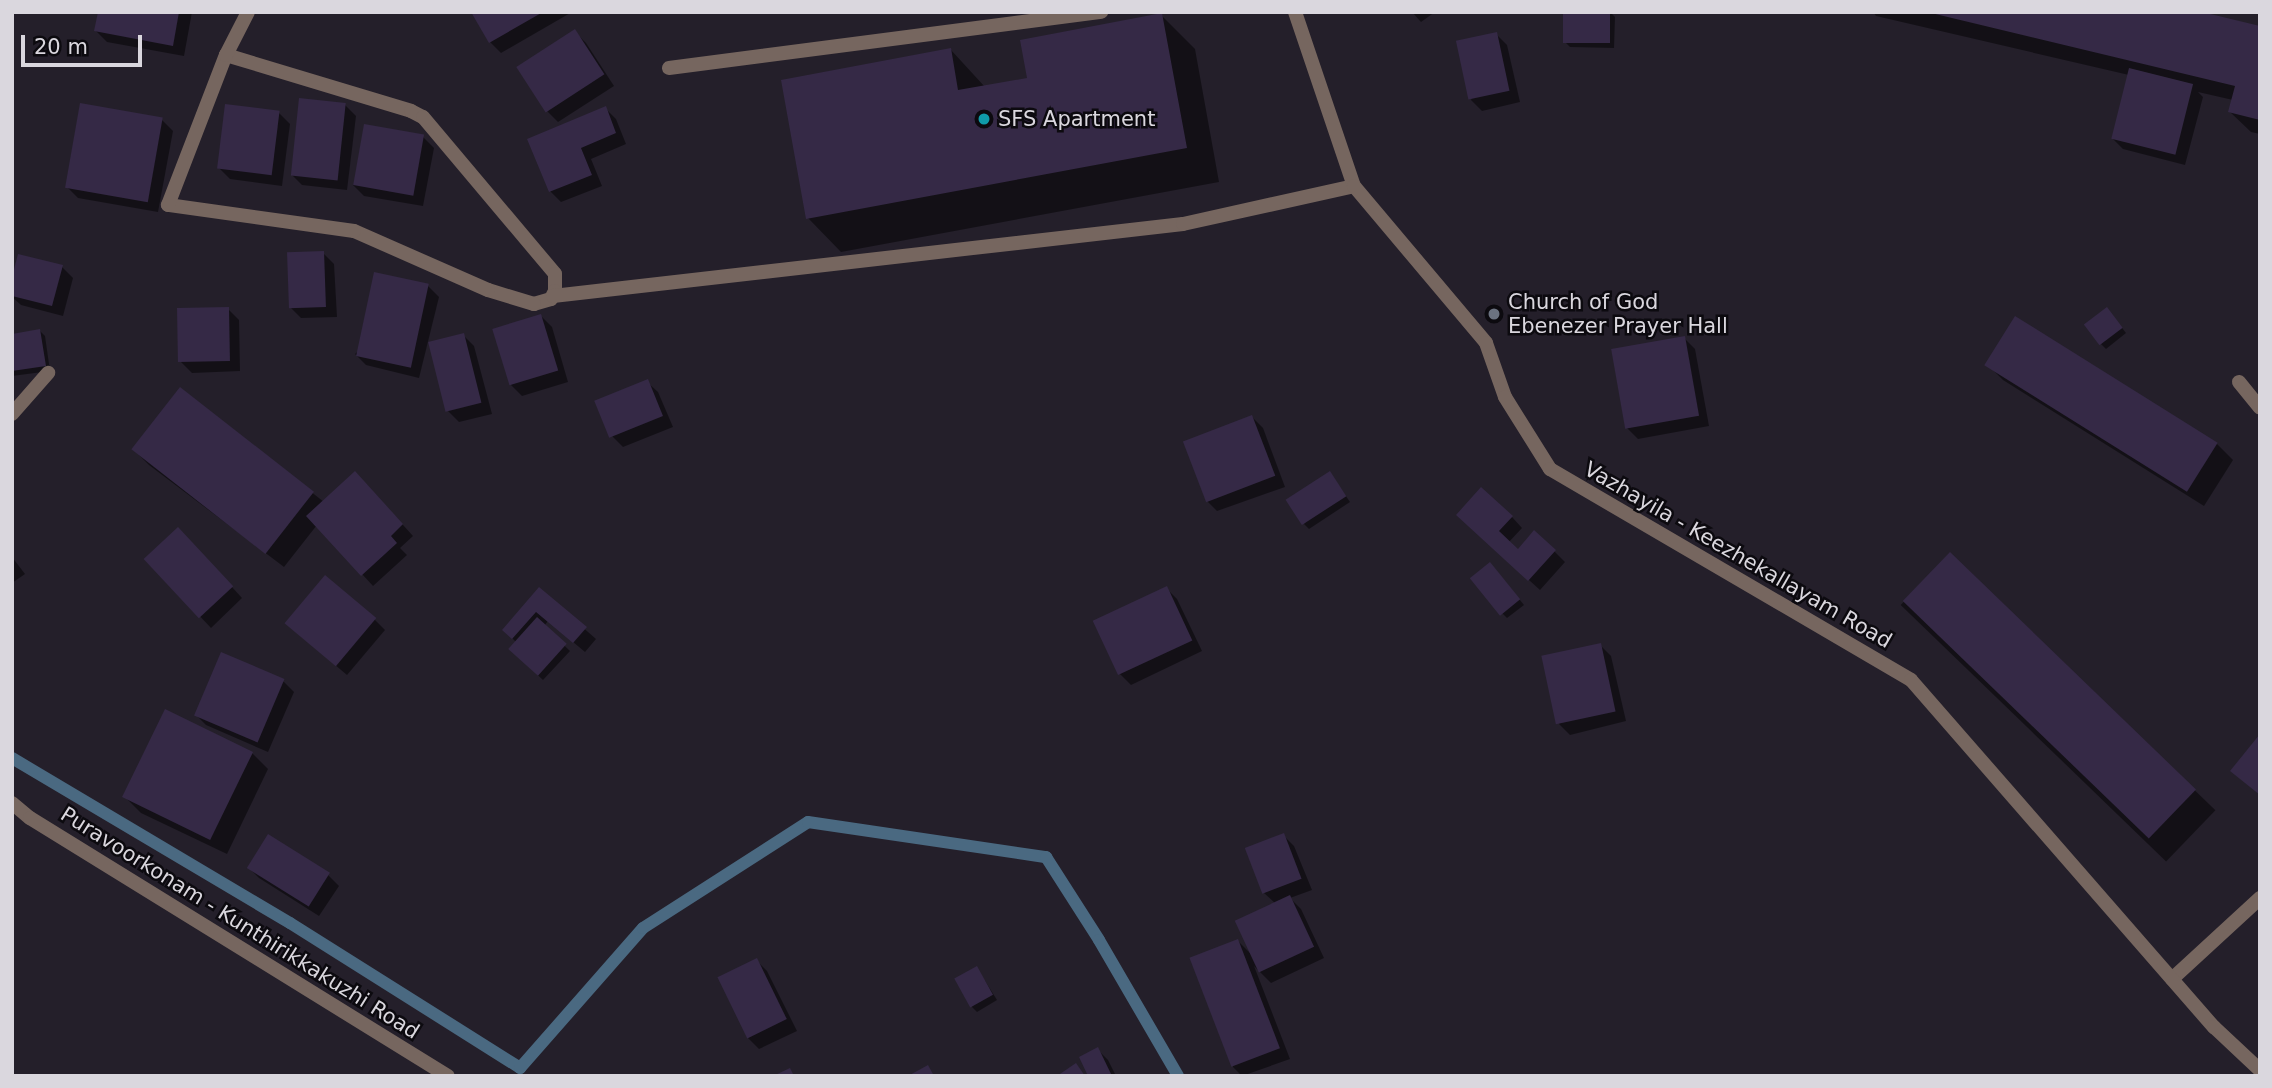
<!DOCTYPE html>
<html>
<head>
<meta charset="utf-8">
<style>
	body { margin:0 }
	#map { position:relative; width:2272px; height:1088px; overflow:hidden; background:#241f2a; font-family:"DejaVu Sans",sans-serif }
	div>[style] { position:absolute }
	.shadow>* { inset:0; background:#0007; transform-origin:0 0 }
	.stream>* { height:12px; margin:-6px; padding:0 6px; transform-origin:6px; border-radius:6px; background:#4a6981 }
	.building>* { inset:0; background:#352946; transform-origin:0 0 }
	.service>* { height:14px; margin:-7px; padding:0 7px; transform-origin:7px; border-radius:7px; background:#76665f }
	.minor>* { height:14px; margin:-7px; padding:0 7px; transform-origin:7px; border-radius:7px; background:#76665f }
	.tertiary>* { height:14px; margin:-7px; padding:0 7px; transform-origin:7px; border-radius:7px; background:#76665f }
	.dots>* { width:19px; height:19px; translate:-50% -50%; box-sizing:border-box; border:4px solid #0c0a0f; border-radius:50% }
	span { translate:-50% -50%; white-space:nowrap; text-align:center; line-height:1.15; -webkit-text-stroke:5px #0c0a0f; paint-order:stroke }
	.poi-label { font-size:21px; color:#dad7de }
	.left { translate:0 -50%; text-align:left }
	.street-label { font-size:21px; color:#dad7de }
	.frame { position:absolute; inset:0; border:14px solid #dad7de; pointer-events:none }
	.scale { position:absolute; left:21px; top:35px; width:121px; height:32px; box-sizing:border-box; border:4px solid #dad7de; border-top:0; padding-left:9px; font-size:21px; line-height:24px; white-space:nowrap; color:#dad7de; -webkit-text-stroke:5px #0c0a0f; paint-order:stroke }
</style>
</head>
<body>
<div id="map">
	<div class="shadow">
		<i style="clip-path:polygon(100px 12px,192px 12px,184px 56px,107px 42px,96px 31px)"></i>
		<i style="clip-path:polygon(473px 12px,572px 12px,501px 53px,490px 42px)"></i>
		<i style="clip-path:polygon(1412px 12px,1435px 12px,1421px 22px)"></i>
		<i style="clip-path:polygon(1565px 12px,1610px 12px,1615px 17px,1614px 48px,1570px 47px,1565px 42px)"></i>
		<i style="clip-path:polygon(1873px 12px,2194px 12px,2260px 28px,2260px 134px,2251px 132px,2230px 112px,2233px 100px,2198px 92px,2203px 97px,2185px 165px,2123px 149px,2112px 138px,2129px 75px,1876px 16px)"></i>
		<i style="clip-path:polygon(1161px 15px,1195px 49px,1219px 182px,841px 252px,808px 218px,951px 50px,985px 87px,1029px 79px)"></i>
		<i style="clip-path:polygon(575px 32px,586px 43px,614px 86px,558px 122px,547px 111px)"></i>
		<i style="clip-path:polygon(1496px 34px,1507px 45px,1520px 102px,1482px 111px,1471px 100px)"></i>
		<i style="clip-path:polygon(345px 105px,356px 116px,347px 190px,302px 185px,291px 174px)"></i>
		<i style="clip-path:polygon(605px 108px,616px 119px,626px 144px,591px 159px,602px 186px,561px 202px,550px 191px)"></i>
		<i style="clip-path:polygon(279px 113px,290px 124px,282px 186px,230px 179px,219px 168px)"></i>
		<i style="clip-path:polygon(162px 120px,173px 131px,158px 212px,78px 198px,67px 187px)"></i>
		<i style="clip-path:polygon(423px 137px,434px 148px,423px 206px,364px 196px,353px 185px)"></i>
		<i style="clip-path:polygon(323px 253px,334px 264px,337px 317px,301px 318px,290px 307px)"></i>
		<i style="clip-path:polygon(62px 267px,73px 278px,63px 316px,21px 305px,12px 297px,12px 284px)"></i>
		<i style="clip-path:polygon(428px 286px,439px 297px,419px 378px,366px 365px,355px 354px)"></i>
		<i style="clip-path:polygon(228px 309px,239px 320px,240px 371px,192px 373px,181px 362px)"></i>
		<i style="clip-path:polygon(2112px 315px,2126px 333px,2106px 349px,2101px 344px)"></i>
		<i style="clip-path:polygon(541px 316px,552px 327px,568px 382px,522px 396px,511px 385px)"></i>
		<i style="clip-path:polygon(2015px 319px,2217px 444px,2233px 460px,2204px 506px,2003px 380px,1987px 364px)"></i>
		<i style="clip-path:polygon(40px 331px,45px 336px,50px 371px,12px 376px,12px 335px)"></i>
		<i style="clip-path:polygon(463px 335px,474px 346px,492px 414px,459px 422px,448px 411px)"></i>
		<i style="clip-path:polygon(1684px 338px,1695px 349px,1709px 426px,1638px 439px,1627px 428px)"></i>
		<i style="clip-path:polygon(647px 382px,658px 392px,673px 427px,623px 447px,612px 436px)"></i>
		<i style="clip-path:polygon(180px 389px,324px 502px,366px 484px,413px 536px,400px 548px,407px 555px,373px 586px,317px 525px,284px 567px,149px 465px,133px 449px)"></i>
		<i style="clip-path:polygon(1252px 417px,1263px 428px,1285px 487px,1217px 511px,1206px 500px)"></i>
		<i style="clip-path:polygon(1330px 473px,1350px 502px,1309px 529px,1304px 524px)"></i>
		<i style="clip-path:polygon(1512px 517px,1522px 528px,1508px 543px,1518px 551px,1554px 551px,1565px 562px,1540px 590px,1469px 526px)"></i>
		<i style="clip-path:polygon(189px 540px,242px 598px,211px 628px,146px 559px)"></i>
		<i style="left:1950px;top:554px;width:369px;height:71px;rotate:44deg"></i>
		<i style="clip-path:polygon(12px 557px,25px 574px,12px 583px)"></i>
		<i style="clip-path:polygon(1495px 569px,1524px 605px,1507px 618px,1502px 613px)"></i>
		<i style="clip-path:polygon(1166px 588px,1177px 599px,1202px 651px,1131px 685px,1120px 674px)"></i>
		<i style="clip-path:polygon(539px 589px,596px 639px,585px 652px,548px 621px,544px 626px,570px 651px,543px 680px,510px 649px,516px 642px,504px 630px)"></i>
		<i style="clip-path:polygon(374px 619px,385px 630px,347px 675px,297px 633px)"></i>
		<i style="clip-path:polygon(1600px 645px,1611px 656px,1626px 721px,1570px 735px,1559px 724px)"></i>
		<i style="clip-path:polygon(283px 681px,294px 692px,268px 752px,206px 725px,195px 714px)"></i>
		<i style="clip-path:polygon(252px 753px,268px 769px,227px 854px,141px 813px,124px 796px)"></i>
		<i style="clip-path:polygon(1283px 835px,1294px 846px,1312px 890px,1290px 898px,1301px 909px,1324px 958px,1271px 983px,1254px 966px,1290px 1059px,1242px 1076px,1233px 1067px,1238px 941px,1252px 955px,1276px 904px,1264px 893px)"></i>
		<i style="clip-path:polygon(248px 867px,328px 875px,339px 886px,319px 916px,259px 878px)"></i>
		<i style="clip-path:polygon(756px 960px,767px 971px,797px 1031px,759px 1049px,748px 1038px)"></i>
		<i style="clip-path:polygon(977px 968px,997px 1000px,977px 1012px,972px 1007px)"></i>
		<i style="clip-path:polygon(1097px 1049px,1108px 1060px,1116px 1076px,1090px 1076px)"></i>
	</div>
	<div class="stream">
		<i style="left:12px;top:758px;width:323px;rotate:30.7deg"></i>
		<i style="left:290px;top:923px;width:272px;rotate:32.2deg"></i>
		<i style="left:520px;top:1068px;width:186px;rotate:-48.7deg"></i>
		<i style="left:643px;top:928px;width:196px;rotate:-32.7deg"></i>
		<i style="left:808px;top:822px;width:241px;rotate:8.4deg"></i>
		<i style="left:1046px;top:857px;width:98px;rotate:57.4deg"></i>
		<i style="left:1099px;top:940px;width:157px;rotate:59.8deg"></i>
	</div>
	<div class="building">
		<i style="clip-path:polygon(98px 12px,179px 12px,173px 46px,94px 31px)"></i>
		<i style="clip-path:polygon(471px 12px,543px 12px,489px 43px)"></i>
		<i style="left:1563px;top:12px;width:47px;height:31px"></i>
		<i style="clip-path:polygon(1927px 12px,2202px 12px,2260px 26px,2260px 120px,2228px 112px,2235px 86px)"></i>
		<i style="clip-path:polygon(1162px 13px,1187px 148px,806px 219px,781px 80px,951px 48px,958px 90px,1027px 78px,1020px 40px)"></i>
		<i style="left:575px;top:29px;width:54px;height:70px;rotate:57deg"></i>
		<i style="left:1497px;top:32px;width:60px;height:42px;rotate:78deg"></i>
		<i style="left:2129px;top:68px;width:66px;height:73px;rotate:14deg"></i>
		<i style="left:299px;top:98px;width:47px;height:78px;rotate:6deg"></i>
		<i style="left:80px;top:103px;width:84px;height:86px;rotate:10deg"></i>
		<i style="left:225px;top:104px;width:55px;height:65px;rotate:7deg"></i>
		<i style="clip-path:polygon(606px 106px,616px 133px,581px 148px,592px 175px,549px 192px,527px 139px)"></i>
		<i style="left:364px;top:124px;width:61px;height:62px;rotate:10deg"></i>
		<i style="left:324px;top:251px;width:56px;height:37px;rotate:88deg"></i>
		<i style="clip-path:polygon(18px 254px,63px 265px,52px 306px,12px 296px,12px 277px)"></i>
		<i style="left:374px;top:272px;width:56px;height:86px;rotate:12deg"></i>
		<i style="left:229px;top:307px;width:54px;height:52px;rotate:89deg"></i>
		<i style="left:2107px;top:307px;width:26px;height:29px;rotate:53deg"></i>
		<i style="left:541px;top:314px;width:59px;height:51px;rotate:73deg"></i>
		<i style="left:2015px;top:316px;width:239px;height:58px;rotate:32deg"></i>
		<i style="clip-path:polygon(40px 329px,46px 366px,12px 371px,12px 334px)"></i>
		<i style="left:464px;top:333px;width:72px;height:37px;rotate:76deg"></i>
		<i style="left:1685px;top:336px;width:81px;height:75px;rotate:80deg"></i>
		<i style="left:648px;top:379px;width:40px;height:58px;rotate:68deg"></i>
		<i style="left:180px;top:387px;width:170px;height:79px;rotate:38deg"></i>
		<i style="left:1252px;top:415px;width:65px;height:74px;rotate:69deg"></i>
		<i style="clip-path:polygon(355px 471px,403px 524px,391px 536px,397px 543px,361px 576px,306px 516px)"></i>
		<i style="left:1330px;top:471px;width:30px;height:53px;rotate:57deg"></i>
		<i style="clip-path:polygon(1481px 487px,1513px 516px,1499px 531px,1518px 549px,1534px 530px,1556px 550px,1528px 581px,1456px 515px)"></i>
		<i style="left:178px;top:527px;width:81px;height:47px;rotate:47deg"></i>
		<i style="left:1950px;top:552px;width:342px;height:68px;rotate:44deg"></i>
		<i style="left:1490px;top:562px;width:48px;height:26px;rotate:51deg"></i>
		<i style="left:325px;top:575px;width:67px;height:63px;rotate:40deg"></i>
		<i style="left:1167px;top:586px;width:60px;height:82px;rotate:65deg"></i>
		<i style="clip-path:polygon(539px 587px,587px 627px,573px 643px,536px 612px,512px 639px,502px 630px)"></i>
		<i style="left:537px;top:617px;width:40px;height:43px;rotate:42deg"></i>
		<i style="left:1601px;top:643px;width:70px;height:61px;rotate:78deg"></i>
		<i style="left:221px;top:652px;width:69px;height:69px;rotate:23deg"></i>
		<i style="left:165px;top:709px;width:98px;height:98px;rotate:26deg"></i>
		<i style="clip-path:polygon(2260px 734px,2260px 795px,2230px 771px)"></i>
		<i style="left:1284px;top:833px;width:49px;height:42px;rotate:69deg"></i>
		<i style="left:268px;top:834px;width:73px;height:40px;rotate:32deg"></i>
		<i style="left:1290px;top:895px;width:57px;height:61px;rotate:65deg"></i>
		<i style="left:1238px;top:939px;width:117px;height:52px;rotate:69deg"></i>
		<i style="left:757px;top:958px;width:68px;height:44px;rotate:64deg"></i>
		<i style="left:977px;top:966px;width:33px;height:26px;rotate:61deg"></i>
		<i style="clip-path:polygon(1098px 1047px,1112px 1076px,1088px 1076px,1079px 1057px)"></i>
		<i style="clip-path:polygon(1076px 1063px,1085px 1076px,1057px 1076px)"></i>
		<i style="clip-path:polygon(928px 1065px,934px 1076px,908px 1076px)"></i>
		<i style="clip-path:polygon(790px 1068px,794px 1076px,773px 1076px)"></i>
	</div>
	<div class="service">
		<i style="left:226px;top:55px;width:193px;rotate:16.8deg"></i>
		<i style="left:411px;top:111px;width:13px;rotate:27deg"></i>
		<i style="left:423px;top:117px;width:205px;rotate:49.9deg"></i>
		<i style="left:555px;top:274px;width:17px;rotate:90deg"></i>
		<i style="left:555px;top:291px;width:9px;rotate:117deg"></i>
		<i style="left:551px;top:299px;width:18px;rotate:164deg"></i>
		<i style="left:534px;top:304px;width:48px;rotate:-163.1deg"></i>
		<i style="left:488px;top:290px;width:146px;rotate:-156.2deg"></i>
		<i style="left:354px;top:231px;width:188px;rotate:-172deg"></i>
		<i style="left:168px;top:205px;width:161px;rotate:-68.9deg"></i>
		<i style="left:226px;top:55px;width:48px;rotate:-62.9deg"></i>
		<i style="left:669px;top:68px;width:436px;rotate:-7.4deg"></i>
		<i style="left:553px;top:296px;width:634px;rotate:-6.52deg"></i>
		<i style="left:1183px;top:224px;width:175px;rotate:-12.5deg"></i>
		<i style="left:2239px;top:382px;width:33px;rotate:51deg"></i>
		<i style="left:2172px;top:979px;width:120px;rotate:-42.6deg"></i>
	</div>
	<div class="minor">
		<i style="left:12px;top:414px;width:55px;rotate:-48.7deg"></i>
		<i style="left:12px;top:803px;width:23px;rotate:40deg"></i>
		<i style="left:30px;top:818px;width:491px;rotate:31.7deg"></i>
	</div>
	<div class="tertiary">
		<i style="left:1295px;top:12px;width:184px;rotate:71.3deg"></i>
		<i style="left:1354px;top:186px;width:205px;rotate:49.9deg"></i>
		<i style="left:1486px;top:343px;width:57px;rotate:70.6deg"></i>
		<i style="left:1505px;top:397px;width:85px;rotate:58deg"></i>
		<i style="left:1550px;top:469px;width:418px;rotate:30.3deg"></i>
		<i style="left:1911px;top:680px;width:461px;rotate:48.9deg"></i>
		<i style="left:2214px;top:1027px;width:63px;rotate:43.1deg"></i>
	</div>
	<div class="dots">
		<i style="left:984px;top:119px;background:#0f9aa8"></i>
		<i style="left:1494px;top:314px;background:#6b7280"></i>
	</div>
	<div class="poi-label">
		<span class="left" style="left:998px;top:119px">SFS Apartment</span>
		<span class="left" style="left:1508px;top:314px">Church of God<br>Ebenezer Prayer Hall</span>
	</div>
	<div class="street-label">
		<span style="left:1738px;top:555px;rotate:30deg">Vazhayila - Keezhekallayam Road</span>
		<span style="left:240px;top:923px;rotate:32deg">Puravoorkonam - Kunthirikkakuzhi Road</span>
	</div>
	<div class="frame"></div>
	<div class="scale">20 m</div>
</div>
</body>
</html>
